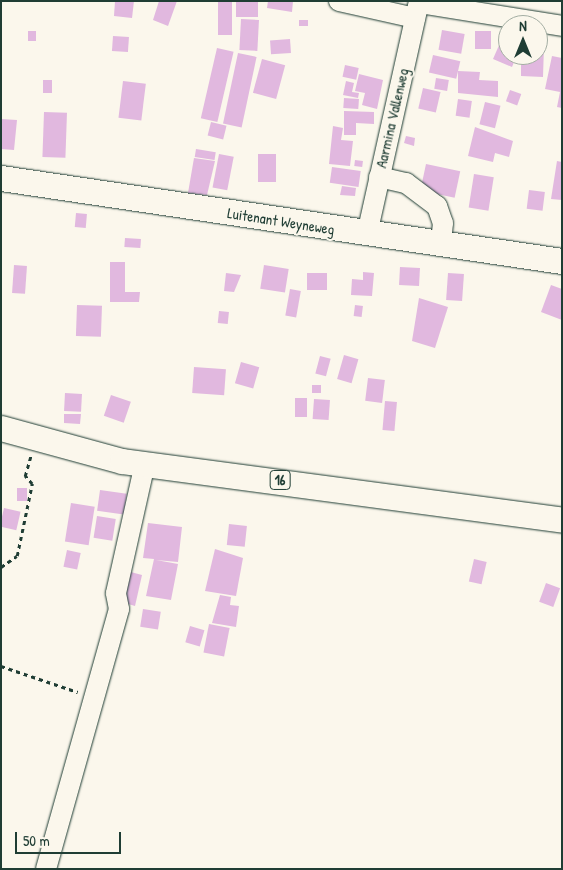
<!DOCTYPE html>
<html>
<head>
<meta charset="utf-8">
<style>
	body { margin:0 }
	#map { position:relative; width:563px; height:870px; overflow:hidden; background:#fbf7ec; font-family:"Patrick Hand",sans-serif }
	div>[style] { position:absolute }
	.building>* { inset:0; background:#e1b8df; transform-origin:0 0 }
	.path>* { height:2.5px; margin-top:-1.25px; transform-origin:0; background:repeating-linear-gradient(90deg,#1f3d34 0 4px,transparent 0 8px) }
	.roads { filter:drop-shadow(0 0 1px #1f3d34) drop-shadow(0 0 1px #1f3d34) }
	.minor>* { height:20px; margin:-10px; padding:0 10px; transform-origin:10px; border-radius:10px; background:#fbf7ec }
	.major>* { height:25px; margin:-12.5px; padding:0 12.5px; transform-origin:12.5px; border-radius:12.5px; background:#fbf7ec }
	span { translate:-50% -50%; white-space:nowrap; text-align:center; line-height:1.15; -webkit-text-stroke:4px #fbf7ec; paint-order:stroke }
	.shield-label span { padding:1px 4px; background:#fbf7ec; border:1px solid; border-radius:4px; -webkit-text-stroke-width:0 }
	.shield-label { font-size:14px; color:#1f3d34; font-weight:700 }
	.street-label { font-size:15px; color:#1f3d34 }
	.frame { position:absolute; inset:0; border:2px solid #1f3d34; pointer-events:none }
	.north { position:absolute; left:498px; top:15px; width:50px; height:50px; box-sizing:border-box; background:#fbf7ec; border:1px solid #a3ada2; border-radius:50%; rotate:0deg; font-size:14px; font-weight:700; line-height:20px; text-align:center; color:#1f3d34 }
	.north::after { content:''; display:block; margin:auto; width:18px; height:22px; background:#1f3d34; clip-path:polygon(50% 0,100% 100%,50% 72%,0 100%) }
	.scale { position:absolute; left:15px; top:832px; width:106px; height:22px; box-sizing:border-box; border:2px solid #1f3d34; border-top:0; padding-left:6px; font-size:15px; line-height:18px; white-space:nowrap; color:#1f3d34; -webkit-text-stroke:4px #fbf7ec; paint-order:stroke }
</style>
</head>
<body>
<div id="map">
	<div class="building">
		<i style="clip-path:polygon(115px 1px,134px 1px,132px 18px,114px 16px)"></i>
		<i style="clip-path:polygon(159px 1px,177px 1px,168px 26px,153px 20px)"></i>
		<i style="left:218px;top:1px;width:14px;height:34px"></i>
		<i style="left:236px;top:1px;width:22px;height:16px"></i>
		<i style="clip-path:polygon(268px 1px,293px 1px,292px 12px,267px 8px)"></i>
		<i style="left:241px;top:19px;width:18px;height:31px;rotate:3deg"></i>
		<i style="left:299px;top:20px;width:9px;height:6px"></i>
		<i style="left:442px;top:30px;width:23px;height:20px;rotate:10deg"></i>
		<i style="left:28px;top:31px;width:8px;height:10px"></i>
		<i style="left:475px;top:31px;width:16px;height:18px"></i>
		<i style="left:113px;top:36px;width:16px;height:15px;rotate:4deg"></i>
		<i style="left:290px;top:39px;width:14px;height:20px;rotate:86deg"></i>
		<i style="clip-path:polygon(500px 43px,508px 47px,508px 55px,517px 55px,512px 67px,493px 59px)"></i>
		<i style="clip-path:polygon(538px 46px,544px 46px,543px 77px,521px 76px,521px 55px,538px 55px)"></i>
		<i style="left:217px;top:48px;width:17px;height:72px;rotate:13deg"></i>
		<i style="left:238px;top:53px;width:19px;height:72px;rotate:12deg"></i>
		<i style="left:433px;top:55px;width:28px;height:18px;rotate:13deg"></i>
		<i style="clip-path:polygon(552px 56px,562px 58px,562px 108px,557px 107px,560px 92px,545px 89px)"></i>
		<i style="left:262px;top:59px;width:24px;height:35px;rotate:15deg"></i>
		<i style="left:345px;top:65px;width:14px;height:12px;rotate:12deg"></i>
		<i style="clip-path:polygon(458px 71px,480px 72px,479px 80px,498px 81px,498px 97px,458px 93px)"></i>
		<i style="clip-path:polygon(359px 74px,383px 80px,377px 109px,362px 105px,365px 93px,355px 91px)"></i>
		<i style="left:436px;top:78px;width:13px;height:11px;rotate:9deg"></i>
		<i style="left:43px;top:80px;width:9px;height:13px"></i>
		<i style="left:123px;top:81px;width:23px;height:37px;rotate:7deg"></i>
		<i style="clip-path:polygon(346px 81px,354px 83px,352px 92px,359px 93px,358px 98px,343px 95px)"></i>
		<i style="left:423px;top:88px;width:18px;height:21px;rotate:13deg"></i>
		<i style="left:510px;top:90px;width:12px;height:12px;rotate:20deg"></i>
		<i style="left:344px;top:98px;width:15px;height:10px;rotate:4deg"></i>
		<i style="left:458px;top:99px;width:14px;height:17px;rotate:8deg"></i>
		<i style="left:485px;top:102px;width:16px;height:23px;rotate:14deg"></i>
		<i style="clip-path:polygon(344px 111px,374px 112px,374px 124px,356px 123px,356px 135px,344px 135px)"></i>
		<i style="left:44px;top:112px;width:23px;height:45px;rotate:2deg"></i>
		<i style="clip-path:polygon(1px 119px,17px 120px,14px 150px,1px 149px)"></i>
		<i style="left:211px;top:122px;width:16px;height:14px;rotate:14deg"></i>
		<i style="clip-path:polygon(333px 126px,343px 128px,341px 140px,353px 141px,350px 166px,329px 164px)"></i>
		<i style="clip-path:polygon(475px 127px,513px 141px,509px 157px,495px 153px,493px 162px,468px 156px)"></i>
		<i style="clip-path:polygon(406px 136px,415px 138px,414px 146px,404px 143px)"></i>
		<i style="left:196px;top:149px;width:20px;height:8px;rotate:9deg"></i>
		<i style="left:219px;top:154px;width:15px;height:34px;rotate:11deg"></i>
		<i style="left:258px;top:154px;width:18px;height:28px"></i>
		<i style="clip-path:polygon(194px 158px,215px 161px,207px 195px,188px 193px)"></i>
		<i style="left:355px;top:160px;width:8px;height:6px;rotate:7deg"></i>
		<i style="clip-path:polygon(557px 161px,562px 162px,562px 200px,551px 199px)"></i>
		<i style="left:426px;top:164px;width:35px;height:27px;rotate:12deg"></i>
		<i style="left:332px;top:167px;width:29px;height:16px;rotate:8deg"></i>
		<i style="left:474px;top:174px;width:20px;height:34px;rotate:9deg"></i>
		<i style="clip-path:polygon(342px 186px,356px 188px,355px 196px,340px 195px)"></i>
		<i style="left:529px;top:190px;width:16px;height:19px;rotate:7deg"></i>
		<i style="left:76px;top:213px;width:11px;height:14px;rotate:5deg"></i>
		<i style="left:125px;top:238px;width:16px;height:9px;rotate:4deg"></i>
		<i style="clip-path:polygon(110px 262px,125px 262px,125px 292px,140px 292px,139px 302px,110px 302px)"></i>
		<i style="left:14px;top:265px;width:13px;height:28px;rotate:4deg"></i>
		<i style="left:264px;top:265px;width:25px;height:24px;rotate:9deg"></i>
		<i style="left:400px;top:267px;width:20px;height:18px;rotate:3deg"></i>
		<i style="clip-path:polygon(363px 272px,374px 273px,372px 296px,351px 295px,352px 279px,363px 280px)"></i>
		<i style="clip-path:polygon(226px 273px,241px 275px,234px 292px,224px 291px)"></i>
		<i style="left:307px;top:273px;width:20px;height:17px"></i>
		<i style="left:448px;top:273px;width:16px;height:27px;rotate:4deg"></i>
		<i style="clip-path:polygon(551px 285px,562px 289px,562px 320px,541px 312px)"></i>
		<i style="left:290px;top:289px;width:11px;height:27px;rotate:10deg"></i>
		<i style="clip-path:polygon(419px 298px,448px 307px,435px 348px,412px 341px)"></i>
		<i style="left:77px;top:305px;width:25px;height:31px;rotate:2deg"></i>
		<i style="left:355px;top:305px;width:8px;height:11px;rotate:7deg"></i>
		<i style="left:219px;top:311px;width:10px;height:12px;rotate:6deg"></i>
		<i style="left:344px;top:355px;width:15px;height:25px;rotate:16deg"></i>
		<i style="left:320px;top:356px;width:11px;height:18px;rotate:15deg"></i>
		<i style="left:241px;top:362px;width:19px;height:22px;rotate:16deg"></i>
		<i style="left:194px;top:367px;width:32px;height:26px;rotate:4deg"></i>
		<i style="left:368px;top:378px;width:17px;height:23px;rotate:7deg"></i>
		<i style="left:312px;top:385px;width:9px;height:8px"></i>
		<i style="left:65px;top:393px;width:17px;height:18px;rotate:3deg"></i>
		<i style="left:111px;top:395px;width:21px;height:22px;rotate:19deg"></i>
		<i style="left:295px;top:398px;width:12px;height:19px"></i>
		<i style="left:314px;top:399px;width:16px;height:20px;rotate:4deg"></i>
		<i style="left:385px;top:401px;width:12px;height:29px;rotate:5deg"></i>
		<i style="clip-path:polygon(64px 414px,81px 414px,80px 424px,64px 423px)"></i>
		<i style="left:17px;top:488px;width:10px;height:13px"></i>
		<i style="left:100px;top:490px;width:27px;height:21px;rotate:8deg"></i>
		<i style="left:71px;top:503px;width:24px;height:39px;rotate:9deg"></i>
		<i style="left:4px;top:508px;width:17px;height:19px;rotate:13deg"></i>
		<i style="left:97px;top:516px;width:19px;height:22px;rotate:9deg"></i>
		<i style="clip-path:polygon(148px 523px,182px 527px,178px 562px,156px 560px,178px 564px,171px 600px,146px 596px,154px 559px,143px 558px)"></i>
		<i style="left:229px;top:524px;width:18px;height:21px;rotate:6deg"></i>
		<i style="clip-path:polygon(215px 549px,243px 558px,236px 596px,205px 591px)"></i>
		<i style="left:67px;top:550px;width:14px;height:17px;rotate:12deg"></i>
		<i style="left:474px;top:559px;width:13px;height:23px;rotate:13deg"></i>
		<i style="clip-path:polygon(127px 571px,142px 575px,135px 606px,125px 603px)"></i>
		<i style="left:546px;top:583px;width:15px;height:20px;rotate:20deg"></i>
		<i style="clip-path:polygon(220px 595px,231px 597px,230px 605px,239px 606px,236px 627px,212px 623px)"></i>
		<i style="left:143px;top:609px;width:18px;height:18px;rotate:9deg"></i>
		<i style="left:209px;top:624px;width:21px;height:29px;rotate:11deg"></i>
		<i style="left:190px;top:626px;width:15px;height:17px;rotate:16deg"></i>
	</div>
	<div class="path">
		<i style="left:1px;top:567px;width:19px;rotate:-35deg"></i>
		<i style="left:17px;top:556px;width:74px;rotate:-78.2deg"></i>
		<i style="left:32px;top:484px;width:11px;rotate:-131deg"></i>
		<i style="left:25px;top:476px;width:22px;rotate:-74deg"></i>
		<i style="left:1px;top:666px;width:81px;rotate:18.7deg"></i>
	</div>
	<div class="roads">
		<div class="minor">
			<i style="left:339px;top:1px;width:78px;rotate:12.6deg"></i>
			<i style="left:419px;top:3px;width:145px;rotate:9.1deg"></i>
			<i style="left:379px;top:177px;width:28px;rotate:13deg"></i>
			<i style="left:406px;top:183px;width:39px;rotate:37deg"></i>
			<i style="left:437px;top:206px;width:18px;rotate:71deg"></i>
			<i style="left:443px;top:223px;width:20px;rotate:96deg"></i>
			<i style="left:367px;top:234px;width:239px;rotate:-77.4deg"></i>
			<i style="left:46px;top:869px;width:270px;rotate:-74.3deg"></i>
			<i style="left:119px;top:609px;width:16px;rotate:-101deg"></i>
			<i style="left:116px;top:593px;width:133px;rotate:-77.4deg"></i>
		</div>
		<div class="major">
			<i style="left:1px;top:178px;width:567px;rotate:8.42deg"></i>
			<i style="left:1px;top:428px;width:125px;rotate:15.3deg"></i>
			<i style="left:122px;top:461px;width:444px;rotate:7.6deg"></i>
		</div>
	</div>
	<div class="shield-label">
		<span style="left:280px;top:480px">16</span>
	</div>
	<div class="street-label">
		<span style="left:392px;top:118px;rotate:-77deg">Aarmina Vallenweg</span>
		<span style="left:281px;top:221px;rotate:9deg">Luitenant Weyneweg</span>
	</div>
	<div class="frame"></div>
	<div class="north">N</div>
	<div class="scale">50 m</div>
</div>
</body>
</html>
